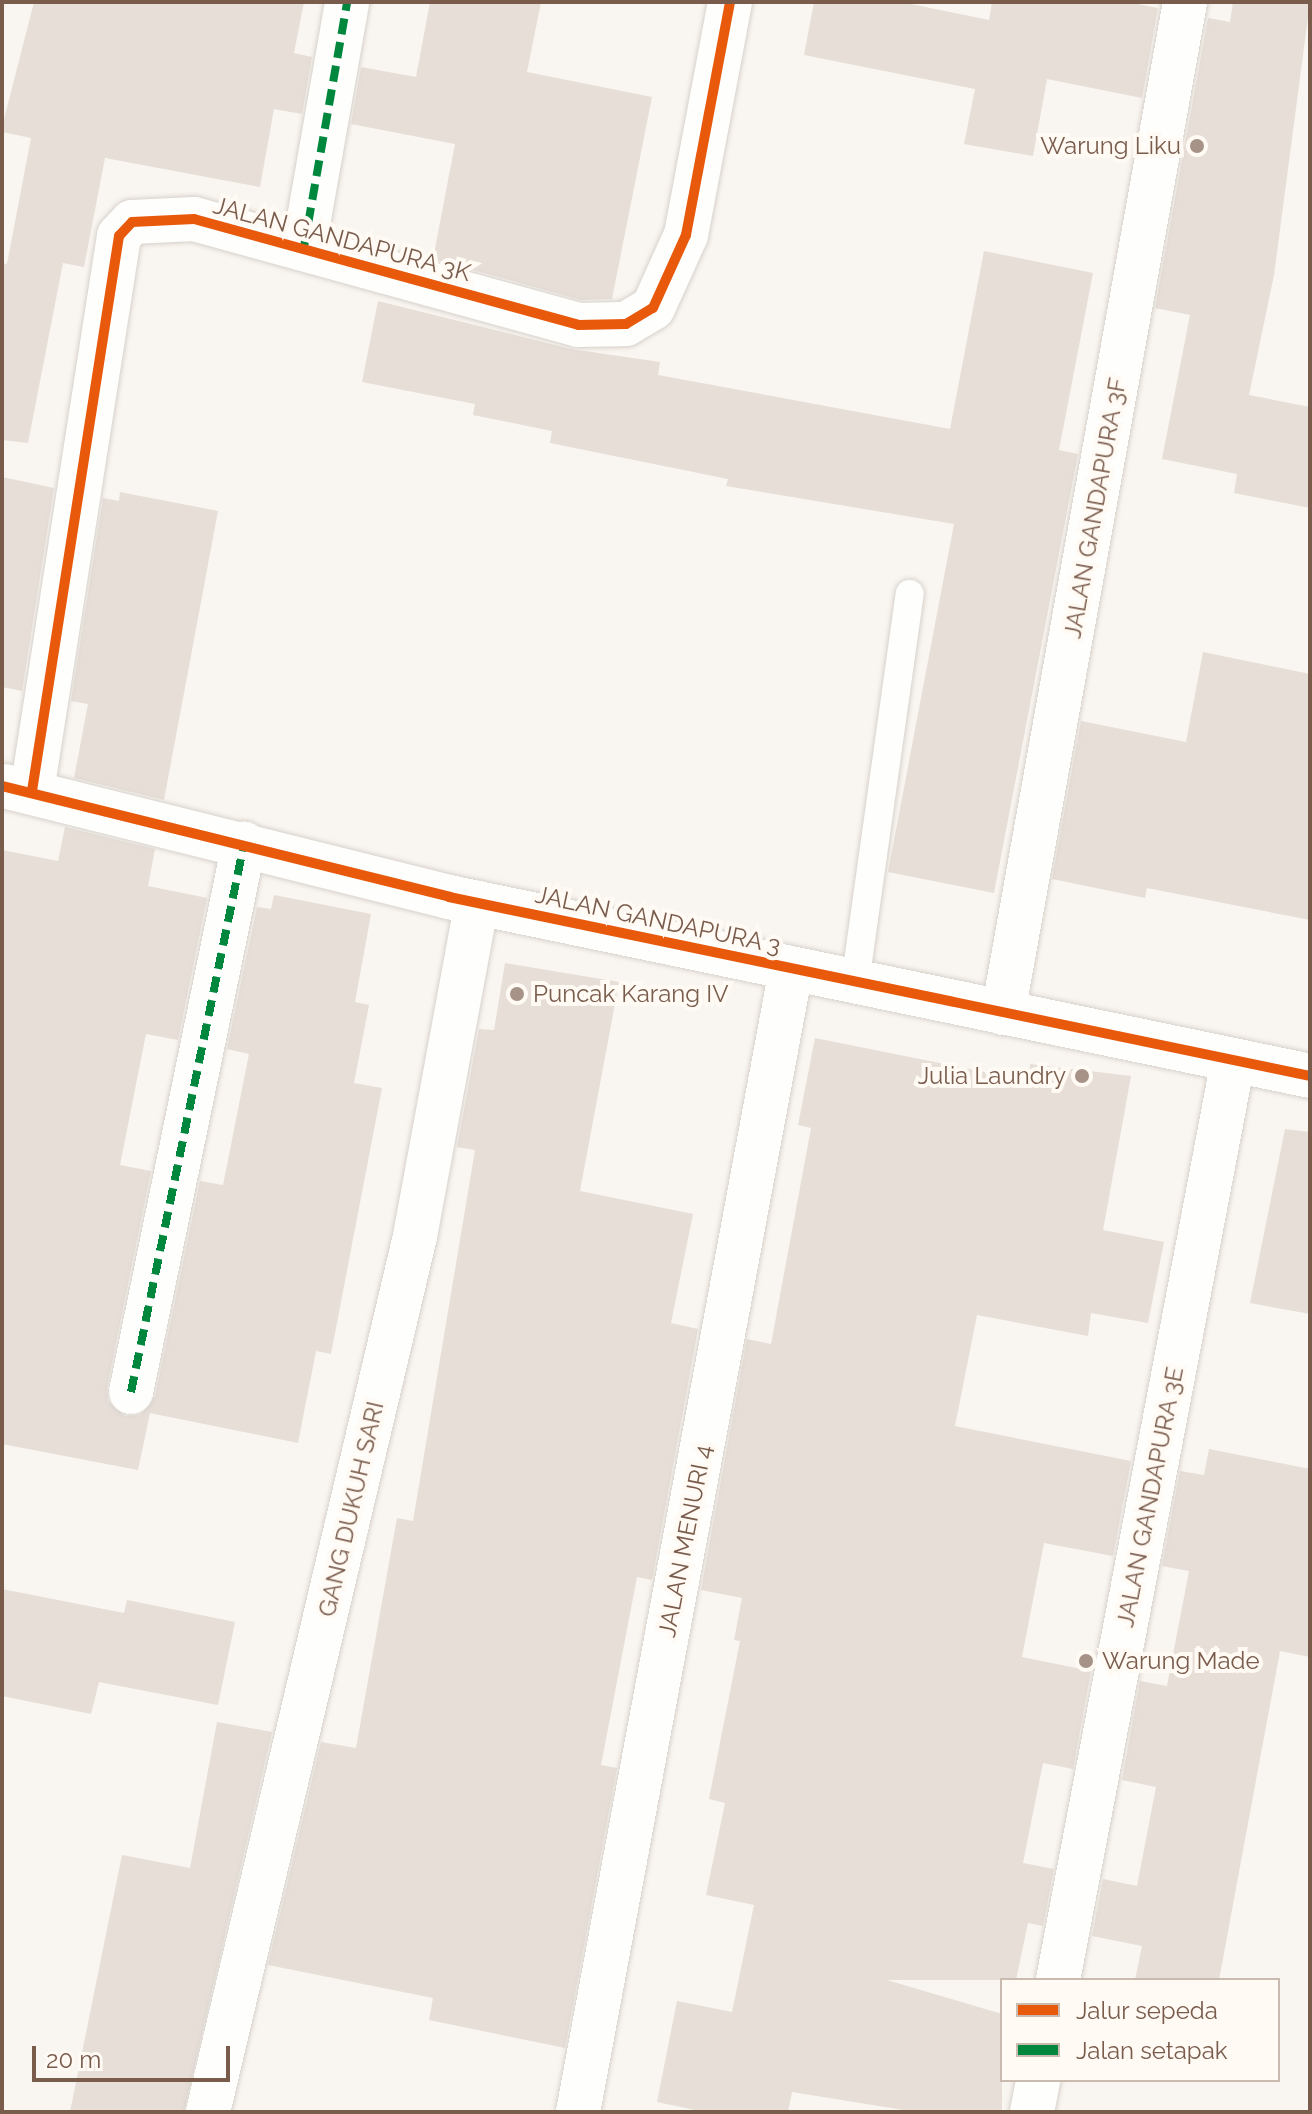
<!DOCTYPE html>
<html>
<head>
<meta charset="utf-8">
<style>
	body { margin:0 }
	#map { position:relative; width:1312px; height:2114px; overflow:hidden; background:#f9f5f0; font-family:Raleway,sans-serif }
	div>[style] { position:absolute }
	.building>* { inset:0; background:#e6ded7 }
	.roads { filter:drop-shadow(0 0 2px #d7d1cb) drop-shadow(0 0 2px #d7d1cb) }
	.service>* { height:28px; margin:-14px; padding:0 14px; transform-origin:14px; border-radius:14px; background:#fefefd }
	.minor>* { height:44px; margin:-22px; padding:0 22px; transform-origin:22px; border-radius:22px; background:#fefefd }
	.quiet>* { height:8px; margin-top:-4px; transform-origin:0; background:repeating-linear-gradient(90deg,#00873e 0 16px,transparent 0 24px) }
	.cycleway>* { height:10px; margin:-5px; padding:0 5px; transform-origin:5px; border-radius:5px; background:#e8590c }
	.dots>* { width:22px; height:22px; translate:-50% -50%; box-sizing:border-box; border:4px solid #fffaf3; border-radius:50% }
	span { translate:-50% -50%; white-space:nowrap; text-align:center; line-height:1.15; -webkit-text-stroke:8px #fffaf3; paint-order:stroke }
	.poi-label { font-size:24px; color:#7a5c4d }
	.right { translate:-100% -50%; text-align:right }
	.left { translate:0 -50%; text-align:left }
	.street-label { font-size:24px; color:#7a5c4d }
	.frame { position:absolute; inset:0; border:4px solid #7a5c4d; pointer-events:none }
	.legend { position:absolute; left:1000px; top:1978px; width:280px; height:104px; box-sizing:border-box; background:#fffaf3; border:2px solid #cabbb1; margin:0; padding:10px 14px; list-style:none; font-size:24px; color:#7a5c4d }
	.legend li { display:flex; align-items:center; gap:16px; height:40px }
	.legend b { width:40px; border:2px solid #cabbb1 }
	.scale { position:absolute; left:32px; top:2046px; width:198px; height:36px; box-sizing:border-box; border:4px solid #7a5c4d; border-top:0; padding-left:10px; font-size:24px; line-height:28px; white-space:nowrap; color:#7a5c4d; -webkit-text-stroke:6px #fffaf3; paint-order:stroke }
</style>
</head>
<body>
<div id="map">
	<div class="building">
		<i style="clip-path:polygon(34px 2px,304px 2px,294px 53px,312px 57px,302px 114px,274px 109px,260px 187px,105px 158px,84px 267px,63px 263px,28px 443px,2px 440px,2px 263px,7px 264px,31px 138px,2px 132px,2px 127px)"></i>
		<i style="clip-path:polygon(430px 2px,541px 2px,527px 72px,652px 97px,612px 299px,581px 300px,433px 259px,455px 144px,351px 124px,361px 67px,416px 77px)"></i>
		<i style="clip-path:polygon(814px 2px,901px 2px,989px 20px,992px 2px,1127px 2px,1158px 8px,1142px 98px,1047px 79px,1033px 156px,964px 144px,975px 89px,804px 55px)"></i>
		<i style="clip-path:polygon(1233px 2px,1310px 2px,1274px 275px,1249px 395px,1310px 407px,1310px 508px,1234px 493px,1237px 474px,1162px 459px,1190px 315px,1155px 308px,1208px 18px,1230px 22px)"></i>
		<i style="clip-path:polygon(984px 251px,1093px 273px,1059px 450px,1078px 454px,994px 893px,888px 872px,954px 524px,726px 486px,728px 479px,550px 443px,552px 431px,473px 415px,475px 404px,362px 382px,378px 301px,571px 349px,660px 362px,658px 375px,950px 429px)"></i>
		<i style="clip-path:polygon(2px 477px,54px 488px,22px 691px,2px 687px)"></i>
		<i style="clip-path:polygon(120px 492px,218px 511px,164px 800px,74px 778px,88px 704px,71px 701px,103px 498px,119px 501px)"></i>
		<i style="clip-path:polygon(1203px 652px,1310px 674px,1310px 920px,1147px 888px,1145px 898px,1052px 879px,1081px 721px,1186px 742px)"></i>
		<i style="clip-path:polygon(65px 827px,155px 849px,148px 886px,207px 898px,178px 1040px,146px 1034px,120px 1165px,151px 1171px,107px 1387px,108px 1401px,125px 1416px,140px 1415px,155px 1397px,200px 1181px,223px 1185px,249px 1054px,227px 1049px,257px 907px,271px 909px,274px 895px,371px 914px,355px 1002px,369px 1005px,354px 1083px,382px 1088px,331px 1354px,316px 1351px,298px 1443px,150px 1413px,138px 1470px,2px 1444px,2px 850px,58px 861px)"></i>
		<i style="clip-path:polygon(505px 963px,619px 982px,580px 1191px,693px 1214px,671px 1323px,698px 1329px,652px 1580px,637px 1577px,601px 1765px,617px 1768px,565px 2048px,429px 2020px,433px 1998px,268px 1965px,321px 1742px,356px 1748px,397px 1518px,413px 1521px,475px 1150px,457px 1147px,479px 1029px,494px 1030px)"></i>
		<i style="clip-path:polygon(815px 1038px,1029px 1081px,1030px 1064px,1131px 1076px,1103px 1230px,1164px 1242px,1148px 1323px,1091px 1313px,1088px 1336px,977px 1315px,955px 1426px,1131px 1461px,1113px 1556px,1044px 1543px,1022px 1657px,1091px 1671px,1073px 1769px,1043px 1763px,1023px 1863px,1054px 1869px,1043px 1926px,1028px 1923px,1016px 1980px,887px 1980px,1002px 2014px,1002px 2112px,916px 2112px,792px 2092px,788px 2112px,705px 2112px,657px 2102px,677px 2001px,732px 2012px,754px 1905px,706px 1895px,725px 1803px,709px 1799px,740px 1641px,734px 1640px,742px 1598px,701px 1590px,747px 1339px,771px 1344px,811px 1128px,798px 1125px)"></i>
		<i style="clip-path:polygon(1285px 1129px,1310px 1132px,1310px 1314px,1250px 1303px)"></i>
		<i style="clip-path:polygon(1209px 1449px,1310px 1469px,1310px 1657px,1280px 1651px,1219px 1980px,1135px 1980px,1142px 1946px,1092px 1936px,1103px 1879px,1137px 1886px,1156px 1787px,1122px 1780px,1140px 1681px,1167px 1686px,1189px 1571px,1162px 1566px,1180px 1471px,1204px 1475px)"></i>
		<i style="clip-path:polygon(2px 1589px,124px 1613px,127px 1600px,235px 1622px,218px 1705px,99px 1682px,91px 1714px,2px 1696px)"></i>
		<i style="clip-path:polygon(217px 1722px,272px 1732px,184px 2112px,70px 2112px,122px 1855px,190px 1868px)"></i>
	</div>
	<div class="roads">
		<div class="service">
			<i style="left:855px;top:983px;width:393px;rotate:-82deg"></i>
		</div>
		<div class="minor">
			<i style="left:304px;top:247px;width:249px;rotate:-80deg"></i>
			<i style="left:4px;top:786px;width:459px;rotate:14deg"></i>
			<i style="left:449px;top:897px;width:879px;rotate:11.74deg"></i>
			<i style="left:32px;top:791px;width:562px;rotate:-81.09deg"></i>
			<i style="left:119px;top:236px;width:19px;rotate:-47deg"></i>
			<i style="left:132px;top:222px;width:62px;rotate:-2.8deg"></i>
			<i style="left:194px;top:219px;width:398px;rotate:15.4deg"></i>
			<i style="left:578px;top:325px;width:48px;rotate:-1.2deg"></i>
			<i style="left:626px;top:324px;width:31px;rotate:-31deg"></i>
			<i style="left:653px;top:308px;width:80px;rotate:-65.7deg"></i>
			<i style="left:686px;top:235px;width:237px;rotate:-79.3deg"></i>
			<i style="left:1003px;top:1013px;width:1027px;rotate:-79.79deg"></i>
			<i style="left:131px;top:1392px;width:560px;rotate:-78.35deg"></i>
			<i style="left:1058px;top:1980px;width:936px;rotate:-79.22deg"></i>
			<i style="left:208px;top:2112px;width:900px;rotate:-76.7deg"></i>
			<i style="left:415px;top:1236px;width:339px;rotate:-79.5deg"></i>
			<i style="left:578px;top:2112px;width:1163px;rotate:-79.44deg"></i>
			<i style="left:1032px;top:2112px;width:33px;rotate:-79deg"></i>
		</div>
	</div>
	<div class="quiet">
		<i style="left:304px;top:247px;width:249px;rotate:-80deg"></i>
		<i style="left:131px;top:1392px;width:560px;rotate:-78.35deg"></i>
	</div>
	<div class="cycleway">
		<i style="left:2px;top:786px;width:461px;rotate:13.9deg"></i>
		<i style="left:449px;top:897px;width:879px;rotate:11.74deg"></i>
		<i style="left:32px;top:791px;width:562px;rotate:-81.09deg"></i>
		<i style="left:119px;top:236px;width:19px;rotate:-47deg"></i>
		<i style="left:132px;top:222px;width:62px;rotate:-2.8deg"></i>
		<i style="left:194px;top:219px;width:398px;rotate:15.4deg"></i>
		<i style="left:578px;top:325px;width:48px;rotate:-1.2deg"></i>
		<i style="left:626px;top:324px;width:31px;rotate:-31deg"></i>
		<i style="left:653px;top:308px;width:80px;rotate:-65.7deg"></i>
		<i style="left:686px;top:235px;width:237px;rotate:-79.3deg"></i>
	</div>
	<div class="dots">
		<i style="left:1197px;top:146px;background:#a69286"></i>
		<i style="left:517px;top:994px;background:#a69286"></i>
		<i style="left:1082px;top:1076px;background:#a69286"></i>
		<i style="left:1086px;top:1661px;background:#a69286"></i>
	</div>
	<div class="poi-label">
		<span class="right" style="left:1181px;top:146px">Warung Liku</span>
		<span class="left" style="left:533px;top:994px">Puncak Karang IV</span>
		<span class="right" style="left:1066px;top:1076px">Julia Laundry</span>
		<span class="left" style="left:1102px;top:1661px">Warung Made</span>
	</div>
	<div class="street-label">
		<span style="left:342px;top:239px;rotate:15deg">JALAN GANDAPURA 3K</span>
		<span style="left:1095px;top:508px;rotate:-80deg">JALAN GANDAPURA 3F</span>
		<span style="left:658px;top:920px;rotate:12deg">JALAN GANDAPURA 3</span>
		<span style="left:1150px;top:1497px;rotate:-79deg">JALAN GANDAPURA 3E</span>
		<span style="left:351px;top:1509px;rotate:-77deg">GANG DUKUH SARI</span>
		<span style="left:685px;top:1541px;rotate:-79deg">JALAN MENURI 4</span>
	</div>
	<div class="frame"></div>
	<ul class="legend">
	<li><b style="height:10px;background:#e8590c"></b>Jalur sepeda</li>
	<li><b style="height:10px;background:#00873e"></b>Jalan setapak</li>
	</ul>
	<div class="scale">20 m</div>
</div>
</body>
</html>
